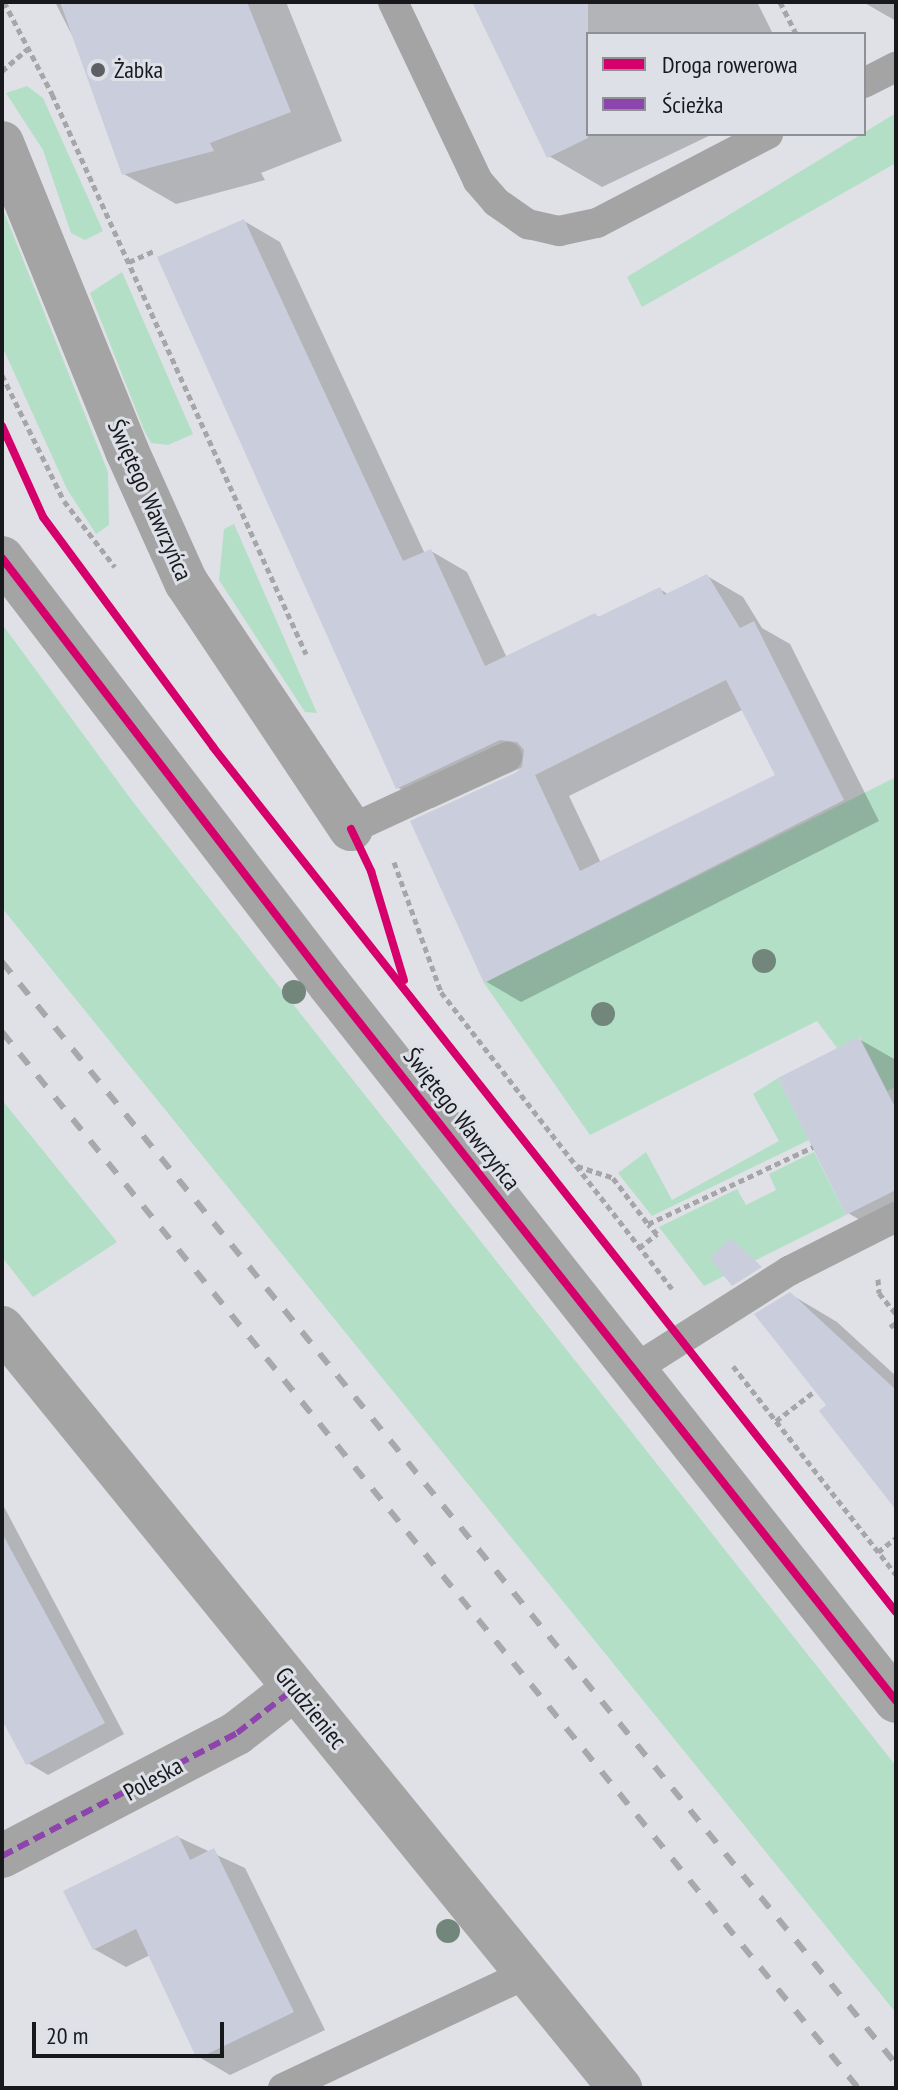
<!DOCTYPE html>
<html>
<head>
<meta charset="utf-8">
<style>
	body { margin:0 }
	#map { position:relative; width:898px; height:2090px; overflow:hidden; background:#e0e1e6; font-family:"PT Sans Narrow",sans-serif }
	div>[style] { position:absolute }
	.green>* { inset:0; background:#b3dfc6 }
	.shadow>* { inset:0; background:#0003 }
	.building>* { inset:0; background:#cacddb }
	.path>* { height:5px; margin-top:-2.5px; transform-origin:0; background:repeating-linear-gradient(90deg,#a6a6a8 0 6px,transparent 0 10px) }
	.lane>* { height:30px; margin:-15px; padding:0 15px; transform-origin:15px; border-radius:15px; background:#a4a4a4 }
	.street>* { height:44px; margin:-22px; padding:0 22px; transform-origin:22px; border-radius:22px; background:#a4a4a4 }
	.rail>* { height:6px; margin-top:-3px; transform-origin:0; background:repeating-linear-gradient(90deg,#a8a8aa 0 14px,transparent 0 28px) }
	.quiet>* { height:6px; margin-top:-3px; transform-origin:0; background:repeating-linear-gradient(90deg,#8e44ad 0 12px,transparent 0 18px) }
	.cycleway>* { height:8px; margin:-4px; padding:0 4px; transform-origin:4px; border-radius:4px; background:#d6006c }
	.trees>* { width:24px; height:24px; margin:-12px; border-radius:50%; background:#72867c }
	.dots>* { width:22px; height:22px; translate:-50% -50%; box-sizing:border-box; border:4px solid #dee0e8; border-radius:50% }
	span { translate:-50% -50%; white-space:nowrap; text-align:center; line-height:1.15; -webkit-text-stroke:6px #dee0e8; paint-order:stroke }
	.poi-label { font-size:24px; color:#18191c }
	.left { translate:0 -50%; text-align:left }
	.street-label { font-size:24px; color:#18191c }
	.frame { position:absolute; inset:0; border:4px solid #18191c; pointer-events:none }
	.legend { position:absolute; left:586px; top:32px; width:280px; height:104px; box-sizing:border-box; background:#dee0e8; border:2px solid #8f9096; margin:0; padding:10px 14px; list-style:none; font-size:24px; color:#18191c }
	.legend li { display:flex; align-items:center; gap:16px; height:40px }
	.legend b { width:40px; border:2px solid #8f9096 }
	.scale { position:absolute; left:32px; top:2022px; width:192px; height:36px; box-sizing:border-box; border:4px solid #18191c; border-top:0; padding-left:10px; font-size:24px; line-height:28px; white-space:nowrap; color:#18191c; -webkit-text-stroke:6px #dee0e8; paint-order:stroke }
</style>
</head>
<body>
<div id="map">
	<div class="green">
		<i style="clip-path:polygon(27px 86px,43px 98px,103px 231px,85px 240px,71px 233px,43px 150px,6px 93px)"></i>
		<i style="clip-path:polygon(896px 113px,896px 163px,642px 307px,627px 277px)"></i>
		<i style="clip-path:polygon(2px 207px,108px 472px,109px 525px,96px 534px,67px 489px,2px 346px)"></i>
		<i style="clip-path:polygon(122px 272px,193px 434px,168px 445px,151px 443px,144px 430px,90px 293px)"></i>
		<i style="clip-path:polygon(234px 524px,317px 713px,305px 712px,219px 580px,224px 529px)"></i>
		<i style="clip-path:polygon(2px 624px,133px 802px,896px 1766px,896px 2013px,2px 908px)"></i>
		<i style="clip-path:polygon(896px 777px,896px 1087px,887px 1091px,860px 1037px,837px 1048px,817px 1021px,590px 1135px,484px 983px)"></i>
		<i style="clip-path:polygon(778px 1078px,809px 1140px,652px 1216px,618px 1173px,646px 1152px,672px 1200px,779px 1141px,753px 1094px)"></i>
		<i style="clip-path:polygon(2px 1100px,117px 1242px,33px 1297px,2px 1257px)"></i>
		<i style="clip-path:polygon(814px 1152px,846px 1215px,704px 1286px,659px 1227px,737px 1189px,746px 1205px,776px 1190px,769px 1174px)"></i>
	</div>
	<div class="shadow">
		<i style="clip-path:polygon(55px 2px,286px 2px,342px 141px,261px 173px,265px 180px,176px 204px,124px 174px,76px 43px)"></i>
		<i style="clip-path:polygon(474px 2px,757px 2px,773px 34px,588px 34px,588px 134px,713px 134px,602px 187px,549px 156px)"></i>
		<i style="clip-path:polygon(863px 2px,896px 2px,896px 21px)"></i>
		<i style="clip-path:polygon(evenodd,244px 221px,280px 242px,425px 554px,431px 551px,467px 572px,507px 658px,595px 615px,601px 618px,660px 589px,669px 595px,707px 576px,743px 597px,762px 628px,790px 644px,879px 821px,521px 1002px,485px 981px,516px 775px,525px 766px,433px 808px,397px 787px,244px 221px,744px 709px,778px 776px,601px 863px,569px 796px,744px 709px)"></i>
		<i style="clip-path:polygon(859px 1039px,896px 1060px,896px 1234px,889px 1237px,848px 1213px)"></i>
		<i style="clip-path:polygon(790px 1294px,837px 1322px,896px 1376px,896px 1507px,829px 1405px)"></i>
		<i style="clip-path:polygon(2px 1503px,124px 1734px,48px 1775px,28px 1763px,2px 1715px)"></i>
		<i style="clip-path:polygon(178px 1837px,245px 1868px,325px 2030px,230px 2075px,199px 2057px,150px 1955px,126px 1967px,94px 1949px)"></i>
	</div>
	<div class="building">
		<i style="clip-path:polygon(60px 2px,247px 2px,291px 112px,210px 143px,214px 151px,122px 175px)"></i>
		<i style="clip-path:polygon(472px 2px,588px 2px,588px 138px,547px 158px)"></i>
		<i style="clip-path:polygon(evenodd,244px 219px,403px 561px,431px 549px,485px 666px,595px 613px,598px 617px,660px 587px,664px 595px,707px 574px,740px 628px,754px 621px,844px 800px,484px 983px,410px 821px,515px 773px,522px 767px,524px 750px,517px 742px,500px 740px,396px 789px,157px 257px,244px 219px,726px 680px,775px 775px,580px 871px,535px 775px,726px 680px)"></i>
		<i style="clip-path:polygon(859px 1037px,896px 1109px,896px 1190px,846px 1215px,778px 1078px)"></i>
		<i style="clip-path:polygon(731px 1238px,762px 1267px,732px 1286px,710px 1258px)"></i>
		<i style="clip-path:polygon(790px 1292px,896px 1390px,896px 1510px,819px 1411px,826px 1405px,754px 1314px)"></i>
		<i style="clip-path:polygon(2px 1533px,105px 1723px,26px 1765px,2px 1720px)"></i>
		<i style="clip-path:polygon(178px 1835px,190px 1860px,214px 1848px,294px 2012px,197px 2059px,136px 1929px,93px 1950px,63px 1891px)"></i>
	</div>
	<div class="path">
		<i style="left:4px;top:2px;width:104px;rotate:62.4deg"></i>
		<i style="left:52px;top:94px;width:615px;rotate:65.6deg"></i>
		<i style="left:780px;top:2px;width:36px;rotate:63deg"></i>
		<i style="left:2px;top:71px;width:33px;rotate:-41deg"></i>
		<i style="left:129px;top:262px;width:27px;rotate:-24deg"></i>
		<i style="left:2px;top:375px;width:140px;rotate:63.8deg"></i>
		<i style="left:64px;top:501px;width:83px;rotate:52.3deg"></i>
		<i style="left:394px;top:862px;width:138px;rotate:70.1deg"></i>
		<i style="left:441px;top:992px;width:376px;rotate:52.1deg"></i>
		<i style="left:577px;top:1166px;width:38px;rotate:18deg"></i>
		<i style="left:613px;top:1178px;width:58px;rotate:52.7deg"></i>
		<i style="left:639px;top:1248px;width:23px;rotate:-38deg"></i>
		<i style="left:657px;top:1234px;width:13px;rotate:-132deg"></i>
		<i style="left:648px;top:1224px;width:182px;rotate:-25deg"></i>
		<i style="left:878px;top:1279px;width:14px;rotate:86deg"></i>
		<i style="left:879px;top:1293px;width:27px;rotate:51deg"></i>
		<i style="left:890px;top:1327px;width:7px;rotate:-34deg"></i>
		<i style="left:733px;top:1366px;width:265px;rotate:52deg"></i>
		<i style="left:776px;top:1421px;width:49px;rotate:-37.6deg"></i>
		<i style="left:878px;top:1552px;width:23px;rotate:-38deg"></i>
	</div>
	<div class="lane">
		<i style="left:393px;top:2px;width:198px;rotate:64.6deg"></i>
		<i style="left:478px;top:181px;width:28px;rotate:49deg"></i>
		<i style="left:496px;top:202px;width:39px;rotate:35deg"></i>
		<i style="left:528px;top:224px;width:32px;rotate:13deg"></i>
		<i style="left:559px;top:231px;width:39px;rotate:-12deg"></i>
		<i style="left:597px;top:223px;width:193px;rotate:-27.5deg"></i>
		<i style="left:864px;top:83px;width:36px;rotate:-27deg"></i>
		<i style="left:351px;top:829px;width:172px;rotate:-24.8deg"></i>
		<i style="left:633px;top:1370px;width:185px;rotate:-32.4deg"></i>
		<i style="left:789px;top:1271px;width:120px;rotate:-26.8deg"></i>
		<i style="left:283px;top:2088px;width:271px;rotate:-25.1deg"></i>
	</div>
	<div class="street">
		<i style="left:2px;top:143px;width:332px;rotate:67.9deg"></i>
		<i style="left:127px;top:451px;width:144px;rotate:65.8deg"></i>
		<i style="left:186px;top:582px;width:297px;rotate:56.3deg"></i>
		<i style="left:2px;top:558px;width:537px;rotate:52.49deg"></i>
		<i style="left:329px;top:984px;width:914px;rotate:51.66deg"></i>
		<i style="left:2px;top:1328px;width:980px;rotate:50.88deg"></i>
		<i style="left:2px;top:1856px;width:265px;rotate:-27.6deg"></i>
		<i style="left:237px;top:1733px;width:73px;rotate:-37.8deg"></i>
	</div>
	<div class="rail">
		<i style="left:2px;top:962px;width:1419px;rotate:50.95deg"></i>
		<i style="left:2px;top:1032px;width:1359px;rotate:50.97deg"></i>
	</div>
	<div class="quiet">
		<i style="left:2px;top:1856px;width:265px;rotate:-27.6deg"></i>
		<i style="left:237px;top:1733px;width:73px;rotate:-37.8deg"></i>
	</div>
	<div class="cycleway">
		<i style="left:2px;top:426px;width:100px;rotate:65.7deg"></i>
		<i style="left:43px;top:517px;width:286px;rotate:53.5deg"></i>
		<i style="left:213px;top:747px;width:1102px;rotate:51.71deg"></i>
		<i style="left:2px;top:558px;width:537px;rotate:52.49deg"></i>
		<i style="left:329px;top:984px;width:914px;rotate:51.66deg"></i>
		<i style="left:351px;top:829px;width:47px;rotate:64.5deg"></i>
		<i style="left:371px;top:871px;width:114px;rotate:73.2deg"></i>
	</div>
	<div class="trees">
		<i style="left:764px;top:961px"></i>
		<i style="left:294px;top:992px"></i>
		<i style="left:603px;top:1014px"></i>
		<i style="left:448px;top:1931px"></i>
	</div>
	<div class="dots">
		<i style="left:98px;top:70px;background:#5e5f63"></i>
	</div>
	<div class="poi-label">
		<span class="left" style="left:114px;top:70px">Żabka</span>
	</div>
	<div class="street-label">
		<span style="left:150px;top:500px;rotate:66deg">Świętego Wawrzyńca</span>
		<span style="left:462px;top:1119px;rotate:52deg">Świętego Wawrzyńca</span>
		<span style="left:311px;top:1708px;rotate:51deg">Grudzieniec</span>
		<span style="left:153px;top:1779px;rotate:-29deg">Poleska</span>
	</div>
	<div class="frame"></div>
	<ul class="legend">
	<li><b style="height:10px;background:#d6006c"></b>Droga rowerowa</li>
	<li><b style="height:10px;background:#8e44ad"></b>Ścieżka</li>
	</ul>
	<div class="scale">20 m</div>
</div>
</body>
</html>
